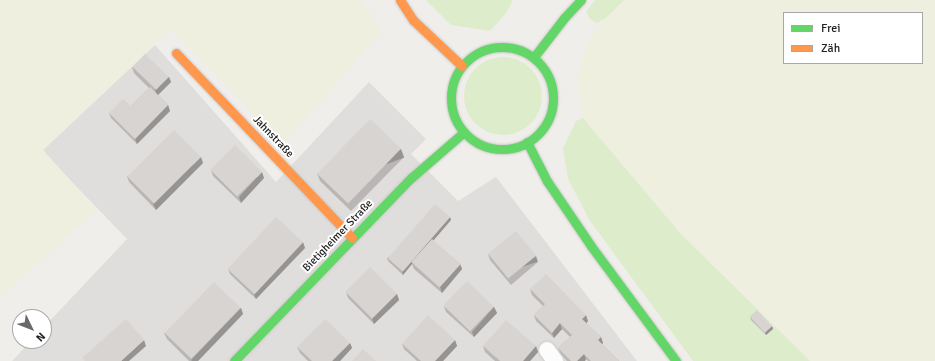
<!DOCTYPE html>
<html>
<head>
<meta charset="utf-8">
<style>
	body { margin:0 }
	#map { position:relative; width:935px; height:361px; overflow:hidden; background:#f0eeeb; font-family:Signika,sans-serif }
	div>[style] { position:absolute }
	.residential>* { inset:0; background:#dfdedc }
	.farmland>* { inset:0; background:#efefdf }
	.grass>* { inset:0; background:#ddeccb }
	.round { border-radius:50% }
	.roads { filter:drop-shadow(0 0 1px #c9c8c7) drop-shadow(0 0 1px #c9c8c7) }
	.street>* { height:16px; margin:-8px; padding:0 8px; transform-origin:8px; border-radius:8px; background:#fdfcfc }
	.fast>* { height:9px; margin:-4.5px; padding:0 4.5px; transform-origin:4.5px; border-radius:4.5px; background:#63d668 }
	.fast>.ring { margin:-4.5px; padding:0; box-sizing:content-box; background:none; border:9px solid #63d668; border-radius:50% }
	.slow>* { height:9px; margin:-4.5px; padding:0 4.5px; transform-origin:4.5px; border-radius:4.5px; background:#ff974d }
	.wall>* { inset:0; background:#b9b6b5 }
	.shaded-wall>* { inset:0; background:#969493; transform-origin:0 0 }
	.building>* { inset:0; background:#d7d4d2; transform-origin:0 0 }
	span { translate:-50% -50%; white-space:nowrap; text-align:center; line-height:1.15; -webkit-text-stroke:4px #fff; paint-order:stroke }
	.street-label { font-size:11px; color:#222 }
	.legend { position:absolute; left:783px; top:12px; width:140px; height:52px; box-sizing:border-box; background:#fff; border:1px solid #a7a7a7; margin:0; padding:5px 7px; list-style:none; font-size:12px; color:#222 }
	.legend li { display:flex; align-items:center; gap:8px; height:20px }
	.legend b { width:20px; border:1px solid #a7a7a7 }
	.north { position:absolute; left:12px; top:309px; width:40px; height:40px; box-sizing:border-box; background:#fff; border:1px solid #a7a7a7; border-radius:50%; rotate:133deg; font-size:11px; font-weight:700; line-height:16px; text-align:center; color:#222 }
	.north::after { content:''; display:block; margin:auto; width:14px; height:18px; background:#6a6968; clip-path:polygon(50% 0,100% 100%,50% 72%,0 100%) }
</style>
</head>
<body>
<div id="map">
	<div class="residential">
		<i style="clip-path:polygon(155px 45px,276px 182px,369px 82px,426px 139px,411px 154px,458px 201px,496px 177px,637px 361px,12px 361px,31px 341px,44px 341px,44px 327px,127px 239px,42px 151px)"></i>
	</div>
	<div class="farmland">
		<i style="clip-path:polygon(0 0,362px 0,382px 31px,283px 144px,171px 29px,43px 150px,97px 210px,0 297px)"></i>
		<i style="clip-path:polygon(evenodd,624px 0,935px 0,935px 361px,810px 361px,680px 233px,583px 118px,577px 77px,588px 43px,605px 19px,624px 0,784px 13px,922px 13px,922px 63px,784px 63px,784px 13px)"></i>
	</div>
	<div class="grass">
		<i style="clip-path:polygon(426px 0,513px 0,506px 13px,490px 31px,451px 25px)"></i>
		<i style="clip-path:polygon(595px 0,624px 0,605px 19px,597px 23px,590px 19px,586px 12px)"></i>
		<i class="round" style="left:464px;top:57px;width:78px;height:78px"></i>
		<i style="clip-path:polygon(583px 118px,680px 233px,810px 361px,693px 361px,590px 221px,568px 179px,563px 148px,576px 121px)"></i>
	</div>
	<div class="roads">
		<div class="street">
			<i style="left:547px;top:350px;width:14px;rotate:54deg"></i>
		</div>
		<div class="fast">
			<i class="ring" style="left:451px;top:47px;width:93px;height:93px"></i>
			<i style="left:534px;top:57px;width:49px;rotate:-52.4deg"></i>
			<i style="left:564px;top:18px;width:25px;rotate:-47deg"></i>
			<i style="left:527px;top:142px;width:44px;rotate:62.9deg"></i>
			<i style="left:547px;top:181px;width:78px;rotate:55.9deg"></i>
			<i style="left:591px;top:246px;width:143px;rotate:53.5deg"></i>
			<i style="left:234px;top:361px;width:255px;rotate:-46deg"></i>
			<i style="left:411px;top:178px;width:70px;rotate:-41deg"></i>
		</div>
		<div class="slow">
			<i style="left:400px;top:0;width:24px;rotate:57deg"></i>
			<i style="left:413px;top:20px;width:67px;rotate:43.2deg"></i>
			<i style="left:176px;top:53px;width:255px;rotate:46.4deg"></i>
		</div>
	</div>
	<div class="wall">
		<i style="clip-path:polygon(132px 67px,169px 77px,171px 82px,158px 95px,168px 105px,170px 111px,137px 144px,111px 118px,109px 113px,131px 106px,149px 88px,134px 73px)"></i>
		<i style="clip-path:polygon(404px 157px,351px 211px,320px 181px,317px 173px)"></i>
		<i style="clip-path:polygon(203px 163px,156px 210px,129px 182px,127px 176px)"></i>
		<i style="clip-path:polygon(211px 170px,264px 178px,241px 203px,213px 176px)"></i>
		<i style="clip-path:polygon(450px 217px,451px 220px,433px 241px,460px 264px,462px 269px,442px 293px,414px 269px,412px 264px,403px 275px,388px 261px,387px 258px)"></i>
		<i style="clip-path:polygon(305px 248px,256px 299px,230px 274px,228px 269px)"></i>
		<i style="clip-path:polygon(488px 254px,538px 262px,511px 285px,490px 260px)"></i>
		<i style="clip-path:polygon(530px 289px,588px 321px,586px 323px,601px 337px,603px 343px,602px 344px,619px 361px,588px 361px,586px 359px,585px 361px,567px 361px,561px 354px,558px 348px,570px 337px,562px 329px,554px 338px,536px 321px,534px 315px,543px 306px,532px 295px)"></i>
		<i style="clip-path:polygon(346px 292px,397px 294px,399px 300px,374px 324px,348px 298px)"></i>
		<i style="clip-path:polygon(444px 306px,494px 307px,497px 313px,474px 337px,446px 312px)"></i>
		<i style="clip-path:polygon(241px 308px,243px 314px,198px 361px,189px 361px,167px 339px,164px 333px)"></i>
		<i style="clip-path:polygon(750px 317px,772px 326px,773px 329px,766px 335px,751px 320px)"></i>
		<i style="clip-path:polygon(455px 340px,457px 346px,443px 361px,417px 361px,404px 349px,402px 344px)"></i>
		<i style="clip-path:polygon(350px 343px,352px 348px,340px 361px,308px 361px,300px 353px,297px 347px)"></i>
		<i style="clip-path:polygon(483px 346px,536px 346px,538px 352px,530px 361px,495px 361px,485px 352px)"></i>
	</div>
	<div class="shaded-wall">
		<i style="clip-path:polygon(169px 77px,171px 82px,157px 96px,155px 90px)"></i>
		<i style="clip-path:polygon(168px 105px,170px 111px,137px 144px,135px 139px)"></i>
		<i style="left:401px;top:149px;width:9px;height:76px;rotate:69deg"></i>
		<i style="clip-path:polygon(201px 157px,203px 163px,156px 210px,153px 204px)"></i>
		<i style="clip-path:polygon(262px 172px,264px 178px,241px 203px,239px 197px)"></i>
		<i style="clip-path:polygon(450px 217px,451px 220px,413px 264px,412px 263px,412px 264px,403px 275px,402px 272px)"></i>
		<i style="clip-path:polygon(303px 242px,305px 248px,256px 299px,254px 294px)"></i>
		<i style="left:536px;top:256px;width:6px;height:35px;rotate:72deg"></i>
		<i style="clip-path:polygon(460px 264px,462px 269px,442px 293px,440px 287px)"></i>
		<i style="clip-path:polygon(397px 294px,399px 300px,374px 324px,372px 319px)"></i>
		<i style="clip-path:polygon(494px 307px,497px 313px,474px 337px,472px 332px)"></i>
		<i style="clip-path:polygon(241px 308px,243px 314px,198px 361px,192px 361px,191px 360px)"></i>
		<i style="clip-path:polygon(586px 315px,588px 321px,585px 325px,582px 319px)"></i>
		<i style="clip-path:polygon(560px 323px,562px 329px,554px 338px,552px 333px)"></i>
		<i style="clip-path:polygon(772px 326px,773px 329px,766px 335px,765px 332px)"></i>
		<i style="clip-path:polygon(601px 337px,603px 343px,600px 346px,598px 340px)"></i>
		<i style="clip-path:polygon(144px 340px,146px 346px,129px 361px,121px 361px)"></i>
		<i style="clip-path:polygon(455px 340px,457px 346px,443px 361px,435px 361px)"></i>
		<i style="clip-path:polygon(350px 343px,352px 348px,340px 361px,332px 361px)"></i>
		<i style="clip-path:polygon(536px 346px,538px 352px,530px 361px,523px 361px)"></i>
		<i style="clip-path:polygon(584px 354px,586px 359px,585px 361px,577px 361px)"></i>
	</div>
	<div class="building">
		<i style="left:145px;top:54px;width:33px;height:18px;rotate:44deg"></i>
		<i style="clip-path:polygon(150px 87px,168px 105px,135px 139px,109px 113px,123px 99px,131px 106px)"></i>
		<i style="left:370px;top:119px;width:43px;height:76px;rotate:44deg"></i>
		<i style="left:174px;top:130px;width:38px;height:66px;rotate:45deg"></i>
		<i style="left:235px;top:145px;width:38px;height:35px;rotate:45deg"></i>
		<i style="left:435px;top:204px;width:20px;height:72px;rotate:41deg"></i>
		<i style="left:276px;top:217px;width:37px;height:71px;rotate:43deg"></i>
		<i style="left:516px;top:231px;width:32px;height:36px;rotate:51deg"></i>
		<i style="left:432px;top:239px;width:38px;height:31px;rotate:42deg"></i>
		<i style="left:370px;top:267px;width:38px;height:35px;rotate:45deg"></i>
		<i style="clip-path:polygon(546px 274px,586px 315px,582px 319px,601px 337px,598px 340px,619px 361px,591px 361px,584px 354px,577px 361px,571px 361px,558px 348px,572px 335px,560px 323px,552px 333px,534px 315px,545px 304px,530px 289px)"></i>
		<i style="left:467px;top:281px;width:37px;height:34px;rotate:44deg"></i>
		<i style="left:214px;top:282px;width:37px;height:71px;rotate:44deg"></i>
		<i style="left:757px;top:310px;width:22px;height:10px;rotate:47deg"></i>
		<i style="clip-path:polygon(428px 315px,455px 340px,435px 361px,421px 361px,402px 344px)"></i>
		<i style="clip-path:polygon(126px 319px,144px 340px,121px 361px,85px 361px,82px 358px)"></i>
		<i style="clip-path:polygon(325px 319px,350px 343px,332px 361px,312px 361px,297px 347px)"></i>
		<i style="clip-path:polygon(506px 320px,536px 346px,523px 361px,500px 361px,483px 346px)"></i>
		<i style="clip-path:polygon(363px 349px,376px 361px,352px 361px)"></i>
	</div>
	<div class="street-label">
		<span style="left:273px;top:137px;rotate:46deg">Jahnstraße</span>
		<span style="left:338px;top:236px;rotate:-46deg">Bietigheimer Straße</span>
	</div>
	<ul class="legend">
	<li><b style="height:5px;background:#63d668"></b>Frei</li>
	<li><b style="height:5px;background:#ff974d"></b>Zäh</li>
	</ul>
	<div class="north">N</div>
</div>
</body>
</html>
